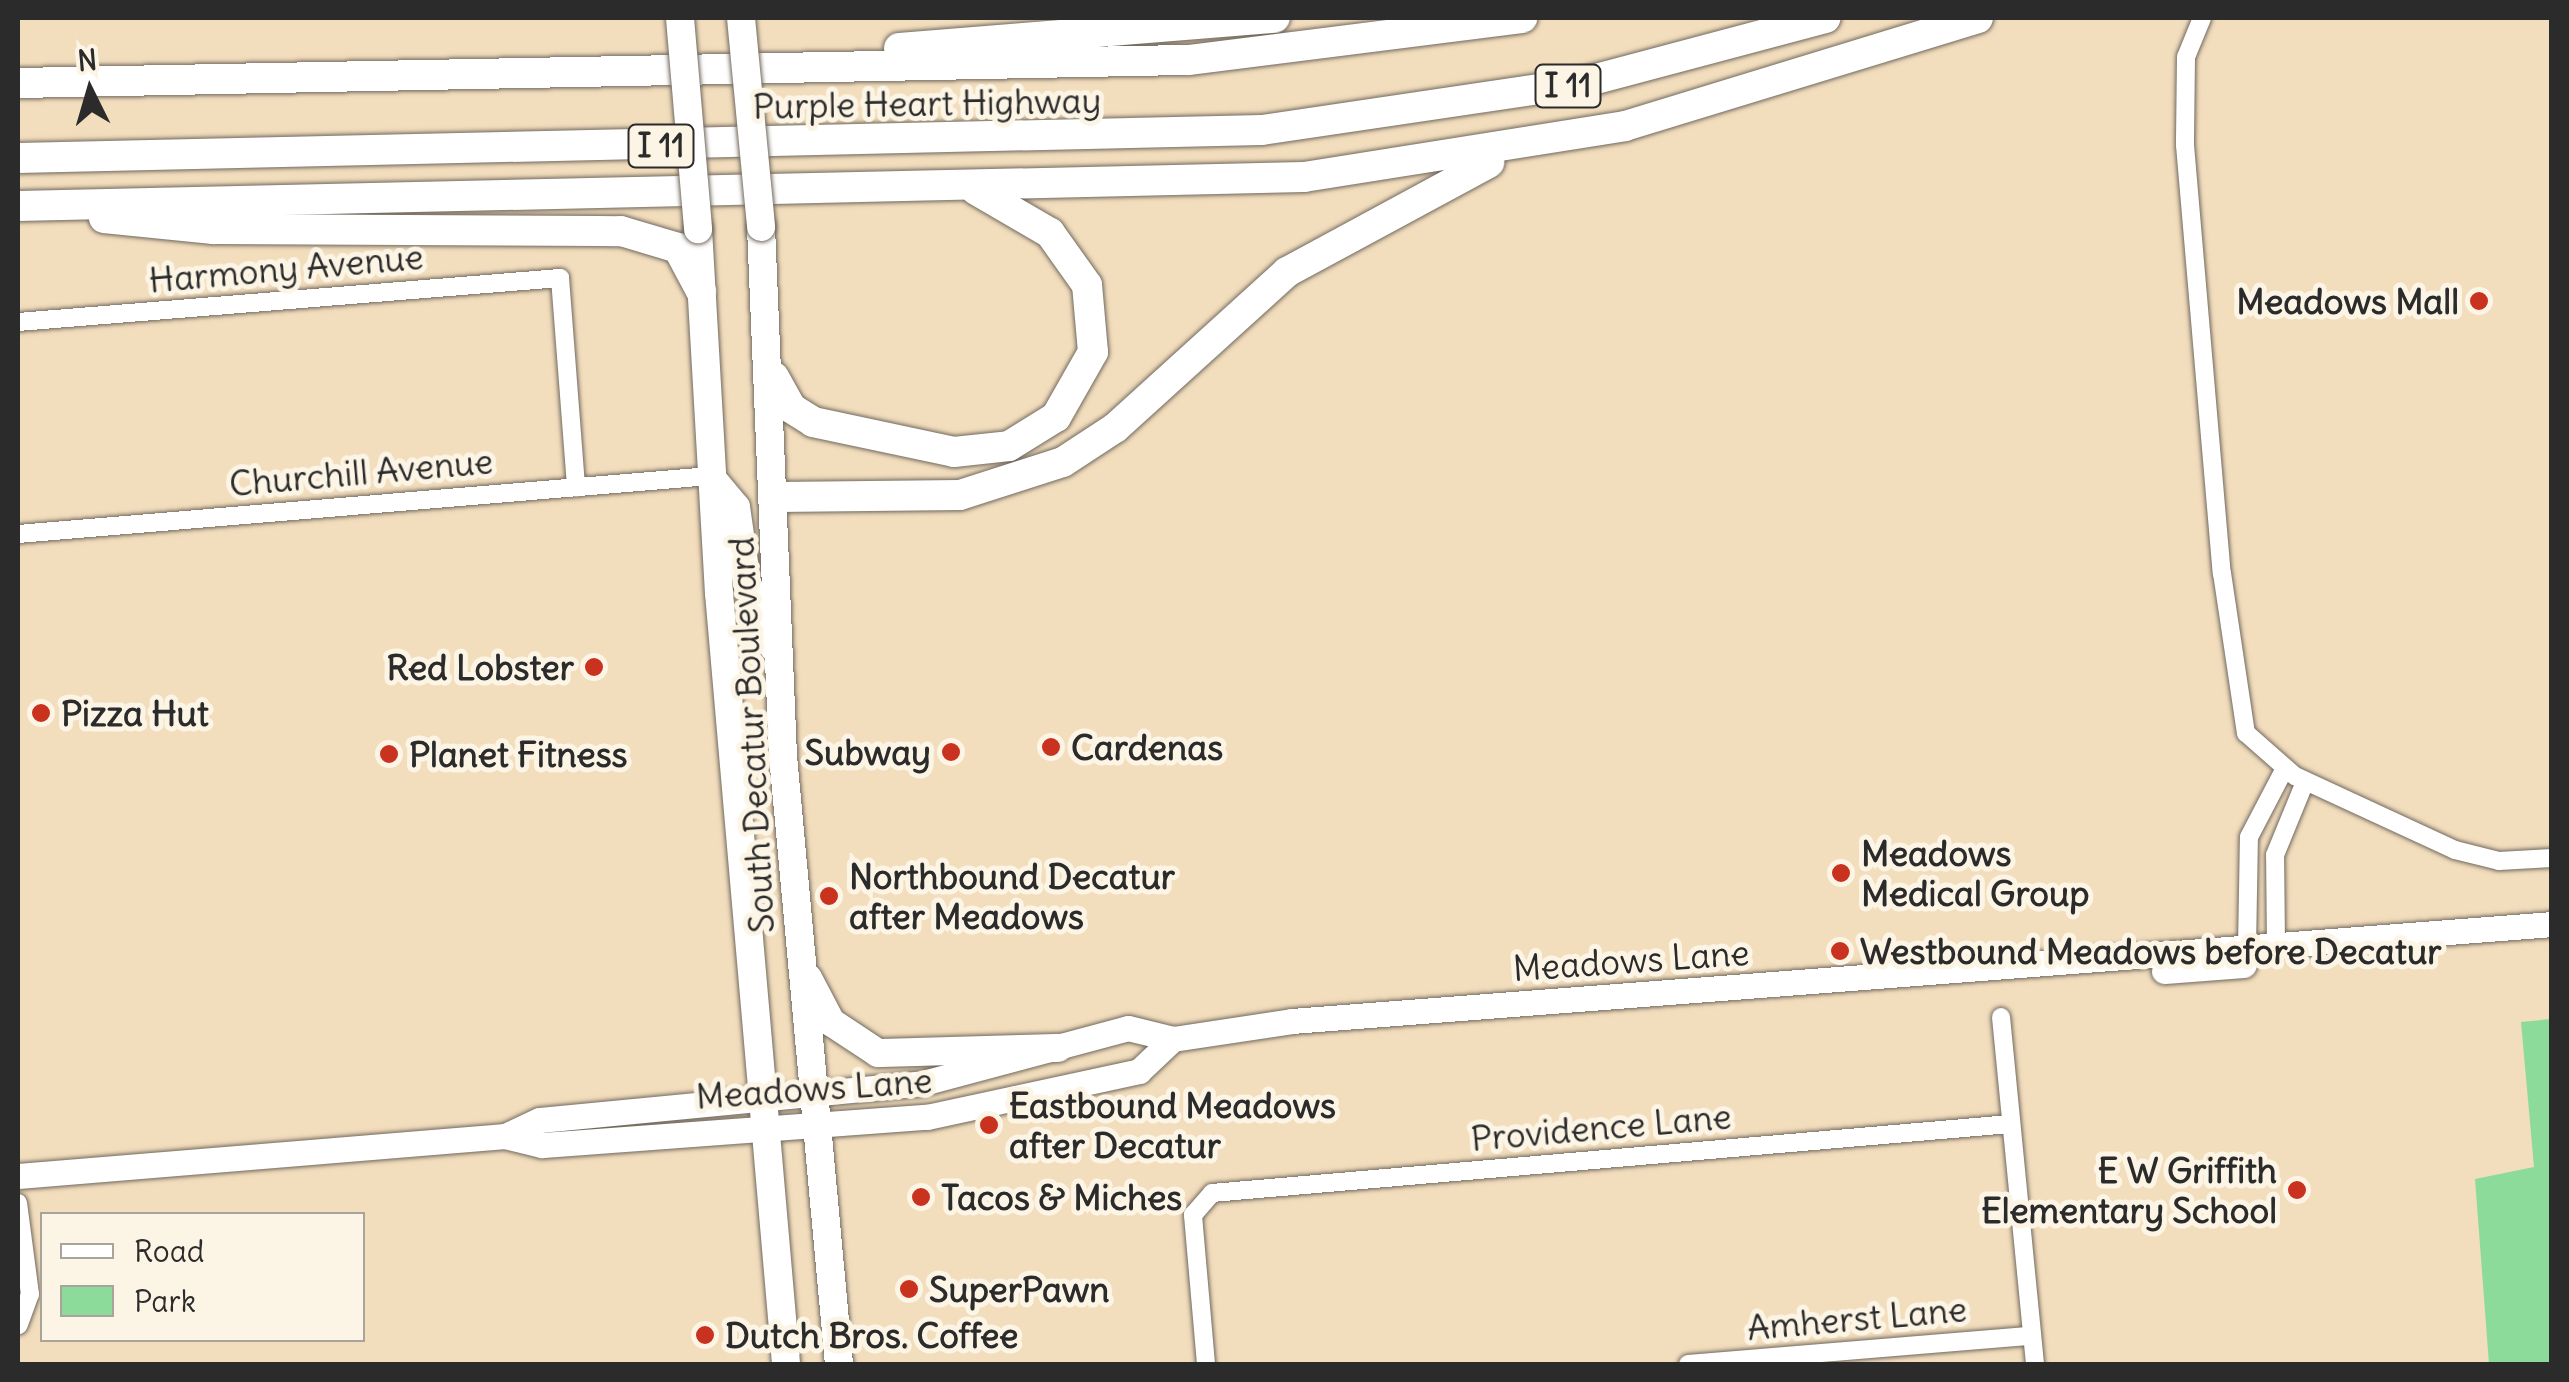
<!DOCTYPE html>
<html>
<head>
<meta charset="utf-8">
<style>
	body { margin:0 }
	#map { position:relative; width:2569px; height:1382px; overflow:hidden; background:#f2ddbd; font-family:Delius,sans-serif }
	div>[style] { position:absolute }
	.green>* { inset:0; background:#8ddb9a }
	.roads { filter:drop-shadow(0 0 2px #71695e) drop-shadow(0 0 2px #71695e) }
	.street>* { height:18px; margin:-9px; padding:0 9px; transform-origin:9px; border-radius:9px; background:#fff }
	.secondary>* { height:25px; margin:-12.5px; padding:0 12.5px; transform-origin:12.5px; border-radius:12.5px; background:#fff }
	.primary>* { height:28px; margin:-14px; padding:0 14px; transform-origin:14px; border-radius:14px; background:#fff }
	.highway>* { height:30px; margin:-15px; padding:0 15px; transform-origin:15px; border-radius:15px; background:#fff }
	.bridges { filter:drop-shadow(0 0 2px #71695e) drop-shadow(0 0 2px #71695e) }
	.primary-bridge>* { height:28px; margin:-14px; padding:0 14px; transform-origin:14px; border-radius:14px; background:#fff }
	.dots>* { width:28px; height:28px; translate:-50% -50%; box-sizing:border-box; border:5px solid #fcf5e5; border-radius:50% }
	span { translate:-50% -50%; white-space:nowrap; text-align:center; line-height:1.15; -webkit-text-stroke:10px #fcf5e5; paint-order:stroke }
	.shield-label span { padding:2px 8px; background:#fcf5e5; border:2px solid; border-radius:8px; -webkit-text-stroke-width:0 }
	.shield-label { font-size:32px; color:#2b2b2b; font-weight:700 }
	.street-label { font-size:35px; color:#2b2b2b }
	.poi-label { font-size:35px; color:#2b2b2b; font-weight:700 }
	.right { translate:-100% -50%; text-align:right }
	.left { translate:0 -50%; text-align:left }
	.frame { position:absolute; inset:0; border:20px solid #2b2b2b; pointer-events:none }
	.legend { position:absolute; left:40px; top:1212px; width:325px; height:130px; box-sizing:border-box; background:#fcf5e5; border:2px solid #a8a49b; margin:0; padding:12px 18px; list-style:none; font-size:30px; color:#2b2b2b }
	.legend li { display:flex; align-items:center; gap:20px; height:50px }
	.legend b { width:50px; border:2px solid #a8a49b }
	.north { position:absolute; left:40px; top:40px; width:100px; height:100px; -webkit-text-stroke:8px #fcf5e5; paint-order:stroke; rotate:355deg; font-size:28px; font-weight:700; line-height:40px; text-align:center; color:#2b2b2b }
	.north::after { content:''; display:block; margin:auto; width:35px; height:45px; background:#2b2b2b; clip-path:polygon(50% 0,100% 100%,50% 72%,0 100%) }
</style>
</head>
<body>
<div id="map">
	<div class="green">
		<i style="clip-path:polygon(2551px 1019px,2551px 1363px,2489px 1364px,2475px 1179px,2534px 1167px,2521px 1022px)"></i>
	</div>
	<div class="roads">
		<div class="street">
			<i style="left:2202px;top:18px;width:42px;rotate:112.3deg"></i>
			<i style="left:2186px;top:57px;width:88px;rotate:90.7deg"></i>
			<i style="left:2185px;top:145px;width:430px;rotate:85.1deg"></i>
			<i style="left:2222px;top:573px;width:162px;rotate:81.5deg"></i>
			<i style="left:2246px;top:733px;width:65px;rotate:41.3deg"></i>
			<i style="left:2295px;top:776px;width:176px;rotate:24.8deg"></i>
			<i style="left:2455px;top:850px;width:45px;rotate:14deg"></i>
			<i style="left:2499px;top:861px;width:53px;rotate:-3.2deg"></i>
			<i style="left:18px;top:322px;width:544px;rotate:-4.64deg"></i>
			<i style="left:560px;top:278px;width:210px;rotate:85.6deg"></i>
			<i style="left:18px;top:534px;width:694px;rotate:-4.79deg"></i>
			<i style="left:2276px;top:945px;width:90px;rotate:-90.6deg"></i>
			<i style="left:2275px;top:855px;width:79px;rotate:-67.7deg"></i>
			<i style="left:2247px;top:948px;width:111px;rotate:-89deg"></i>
			<i style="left:2249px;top:837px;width:76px;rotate:-62.4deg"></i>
			<i style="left:2001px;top:1017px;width:349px;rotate:84.4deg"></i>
			<i style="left:18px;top:1203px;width:92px;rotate:82.5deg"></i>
			<i style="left:30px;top:1294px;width:33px;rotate:110deg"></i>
			<i style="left:1206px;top:1364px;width:150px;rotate:-95deg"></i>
			<i style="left:1193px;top:1215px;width:29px;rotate:-49deg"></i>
			<i style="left:1212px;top:1193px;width:802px;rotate:-4.94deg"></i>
			<i style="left:1688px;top:1364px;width:344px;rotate:-4.7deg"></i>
		</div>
		<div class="secondary">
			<i style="left:2164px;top:971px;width:80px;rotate:-4.3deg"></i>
			<i style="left:505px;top:1136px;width:38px;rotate:-25deg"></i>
			<i style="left:540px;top:1120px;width:385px;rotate:-5.5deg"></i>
			<i style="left:923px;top:1083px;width:212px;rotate:-15deg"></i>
			<i style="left:1128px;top:1028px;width:46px;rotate:13.7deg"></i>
			<i style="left:1173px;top:1039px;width:120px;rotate:-8.6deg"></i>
			<i style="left:1292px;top:1021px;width:1264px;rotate:-4.4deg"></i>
			<i style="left:18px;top:1176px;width:489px;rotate:-4.7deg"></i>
			<i style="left:505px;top:1136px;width:38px;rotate:14deg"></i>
			<i style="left:542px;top:1145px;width:386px;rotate:-4.2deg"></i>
			<i style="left:927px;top:1117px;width:217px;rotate:-12.2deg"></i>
			<i style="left:1139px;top:1071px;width:47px;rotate:-43.3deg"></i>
		</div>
		<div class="primary">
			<i style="left:761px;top:227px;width:529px;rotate:87.62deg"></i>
			<i style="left:783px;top:756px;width:611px;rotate:84.74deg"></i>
			<i style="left:698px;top:229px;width:365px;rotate:86.7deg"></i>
			<i style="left:719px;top:593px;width:774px;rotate:85.03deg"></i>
			<i style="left:710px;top:476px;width:40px;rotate:50deg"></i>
			<i style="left:736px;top:507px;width:77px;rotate:81.8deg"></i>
			<i style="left:747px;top:583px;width:70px;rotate:67.4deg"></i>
			<i style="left:808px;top:978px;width:50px;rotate:62.4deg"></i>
			<i style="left:831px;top:1022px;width:56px;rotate:33.4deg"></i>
			<i style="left:878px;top:1053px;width:180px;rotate:-1.6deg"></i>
		</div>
		<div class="highway">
			<i style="left:899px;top:48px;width:377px;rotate:-4.6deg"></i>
			<i style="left:18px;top:83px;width:1171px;rotate:-1.13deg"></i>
			<i style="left:1189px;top:60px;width:336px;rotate:-7.2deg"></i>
			<i style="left:18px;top:158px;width:1244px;rotate:-1.29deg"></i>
			<i style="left:1262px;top:130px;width:322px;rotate:-8.4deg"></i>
			<i style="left:1581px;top:83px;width:253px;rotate:-14.9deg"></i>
			<i style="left:18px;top:206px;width:1286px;rotate:-1.29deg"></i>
			<i style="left:1304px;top:177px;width:325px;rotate:-9deg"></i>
			<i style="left:1625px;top:126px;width:369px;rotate:-17deg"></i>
			<i style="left:104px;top:218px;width:110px;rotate:5.8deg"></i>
			<i style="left:213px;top:229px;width:408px;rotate:0.3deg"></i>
			<i style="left:621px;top:231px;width:59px;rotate:16.6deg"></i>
			<i style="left:678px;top:248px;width:49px;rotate:61.9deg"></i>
			<i style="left:774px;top:377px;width:35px;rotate:61deg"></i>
			<i style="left:791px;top:408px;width:26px;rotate:32deg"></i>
			<i style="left:813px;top:422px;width:144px;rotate:12deg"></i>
			<i style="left:954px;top:452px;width:55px;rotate:-6.2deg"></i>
			<i style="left:1009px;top:446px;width:55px;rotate:-31.7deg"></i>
			<i style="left:1056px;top:417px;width:75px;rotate:-60.4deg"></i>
			<i style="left:1093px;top:352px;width:67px;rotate:-95.1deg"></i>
			<i style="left:1087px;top:285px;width:64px;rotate:-125.4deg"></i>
			<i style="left:1050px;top:233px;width:86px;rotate:-149.8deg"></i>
			<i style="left:778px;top:497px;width:182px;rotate:-0.6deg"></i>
			<i style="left:960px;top:495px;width:108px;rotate:-17.8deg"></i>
			<i style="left:1063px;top:462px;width:62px;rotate:-33.2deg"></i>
			<i style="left:1115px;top:428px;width:232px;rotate:-42.2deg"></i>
			<i style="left:1287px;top:272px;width:230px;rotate:-28.4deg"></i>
		</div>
	</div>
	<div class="bridges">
		<div class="primary-bridge">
			<i style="left:680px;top:18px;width:212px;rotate:85.1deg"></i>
			<i style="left:741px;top:18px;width:210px;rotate:84.5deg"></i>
		</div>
	</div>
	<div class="dots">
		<i style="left:2479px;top:301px;background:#c8321e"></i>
		<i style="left:594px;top:667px;background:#c8321e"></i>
		<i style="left:41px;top:713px;background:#c8321e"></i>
		<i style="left:1051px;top:747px;background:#c8321e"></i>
		<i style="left:951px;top:752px;background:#c8321e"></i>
		<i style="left:389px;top:754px;background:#c8321e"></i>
		<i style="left:1841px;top:873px;background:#c8321e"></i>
		<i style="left:829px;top:896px;background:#c8321e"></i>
		<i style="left:1840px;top:951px;background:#c8321e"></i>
		<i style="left:989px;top:1125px;background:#c8321e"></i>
		<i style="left:2297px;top:1190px;background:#c8321e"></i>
		<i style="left:921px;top:1197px;background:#c8321e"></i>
		<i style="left:909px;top:1289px;background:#c8321e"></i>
		<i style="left:705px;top:1335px;background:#c8321e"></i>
	</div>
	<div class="shield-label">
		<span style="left:1568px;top:86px">I 11</span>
		<span style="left:661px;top:146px">I 11</span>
	</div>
	<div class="street-label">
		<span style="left:927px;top:103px;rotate:-1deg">Purple Heart Highway</span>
		<span style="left:286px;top:268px;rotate:-5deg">Harmony Avenue</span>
		<span style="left:361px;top:472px;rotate:-5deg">Churchill Avenue</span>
		<span style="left:751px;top:735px;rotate:-93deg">South Decatur Boulevard</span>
		<span style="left:1631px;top:960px;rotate:-4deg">Meadows Lane</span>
		<span style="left:814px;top:1088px;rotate:-4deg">Meadows Lane</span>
		<span style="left:1601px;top:1127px;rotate:-5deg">Providence Lane</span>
		<span style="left:1857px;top:1318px;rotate:-5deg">Amherst Lane</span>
	</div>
	<div class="poi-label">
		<span class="right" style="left:2459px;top:301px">Meadows Mall</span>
		<span class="right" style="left:574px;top:667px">Red Lobster</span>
		<span class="left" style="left:61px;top:713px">Pizza Hut</span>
		<span class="left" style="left:1071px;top:747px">Cardenas</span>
		<span class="right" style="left:931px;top:752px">Subway</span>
		<span class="left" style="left:409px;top:754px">Planet Fitness</span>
		<span class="left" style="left:1861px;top:873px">Meadows<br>Medical Group</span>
		<span class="left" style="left:849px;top:896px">Northbound Decatur<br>after Meadows</span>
		<span class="left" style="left:1860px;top:951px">Westbound Meadows before Decatur</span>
		<span class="left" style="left:1009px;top:1125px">Eastbound Meadows<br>after Decatur</span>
		<span class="right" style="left:2277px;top:1190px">E W Griffith<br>Elementary School</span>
		<span class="left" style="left:941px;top:1197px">Tacos &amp; Miches</span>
		<span class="left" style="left:929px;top:1289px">SuperPawn</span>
		<span class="left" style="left:725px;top:1335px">Dutch Bros. Coffee</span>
	</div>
	<div class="frame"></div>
	<ul class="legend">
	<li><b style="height:12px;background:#fff"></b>Road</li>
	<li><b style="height:28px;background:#8ddb9a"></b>Park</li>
	</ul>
	<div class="north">N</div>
</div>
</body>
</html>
